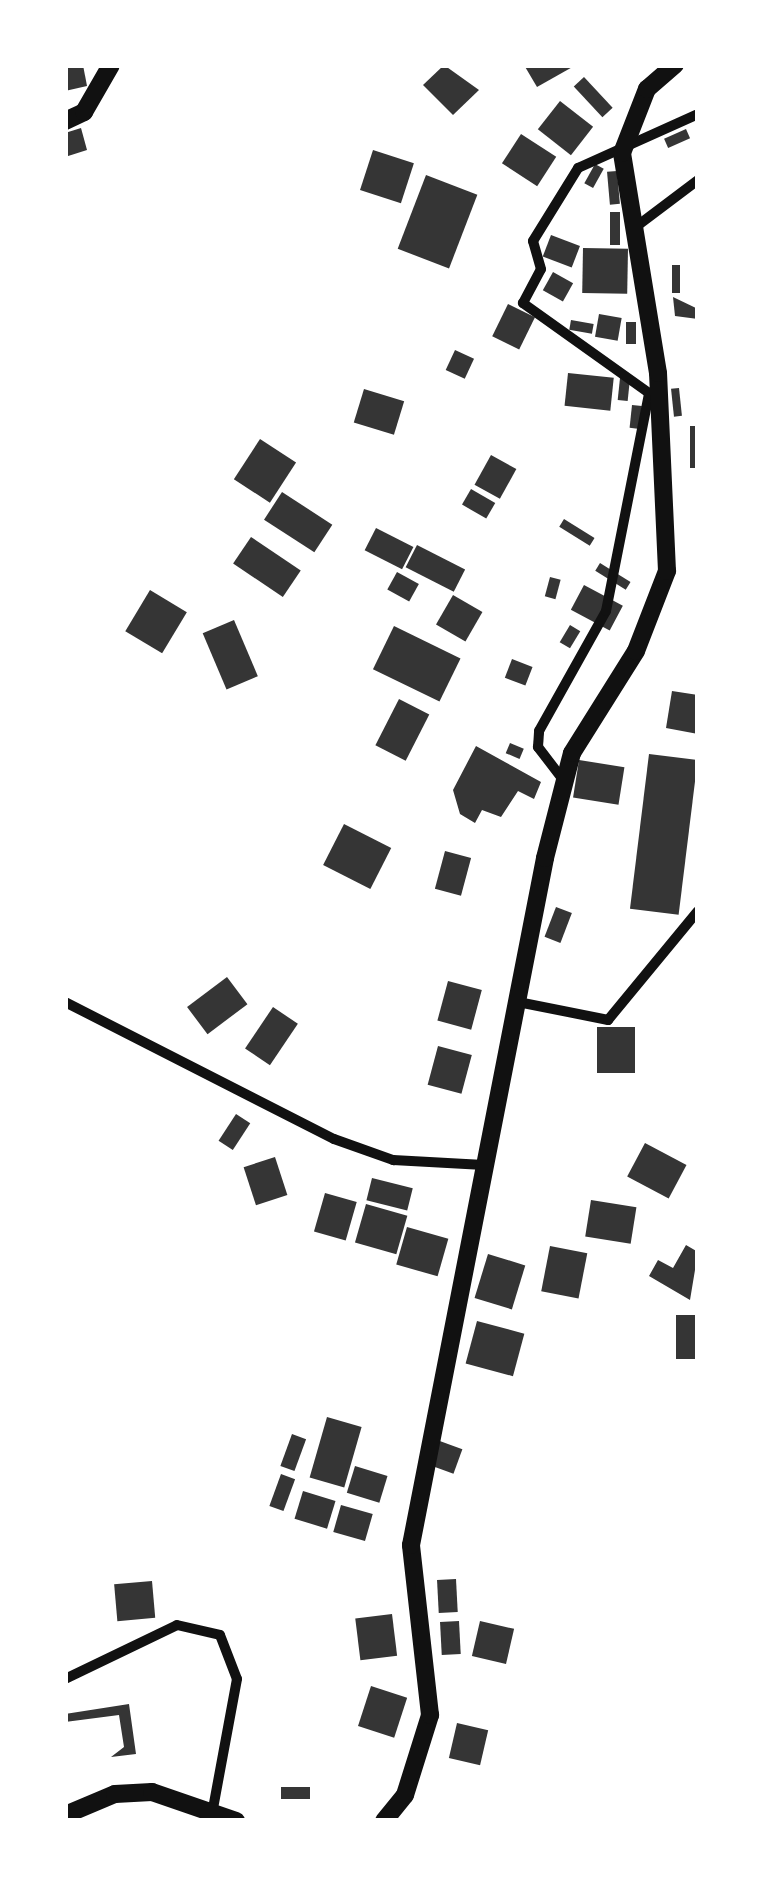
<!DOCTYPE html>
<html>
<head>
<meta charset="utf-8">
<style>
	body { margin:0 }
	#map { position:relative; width:763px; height:1886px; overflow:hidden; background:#fff; font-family:"DM Sans",sans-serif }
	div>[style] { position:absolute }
	.building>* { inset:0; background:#353535; transform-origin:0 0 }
	.minor>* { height:10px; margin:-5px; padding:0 5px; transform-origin:5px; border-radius:5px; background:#111 }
	.tertiary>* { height:18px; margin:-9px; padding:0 9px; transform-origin:9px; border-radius:9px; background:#111 }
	span { translate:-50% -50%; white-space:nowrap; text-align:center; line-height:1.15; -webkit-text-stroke:10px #fff; paint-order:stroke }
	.frame { position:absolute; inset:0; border:68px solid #fff; pointer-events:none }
</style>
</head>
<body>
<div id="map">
	<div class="building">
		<i style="clip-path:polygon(65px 65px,83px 65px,87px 86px,65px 91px)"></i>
		<i style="clip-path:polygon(444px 65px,479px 90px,453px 115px,423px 85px)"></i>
		<i style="clip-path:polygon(524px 65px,576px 65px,537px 87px)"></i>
		<i style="left:584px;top:77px;width:42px;height:14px;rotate:47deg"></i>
		<i style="left:560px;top:101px;width:42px;height:36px;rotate:38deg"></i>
		<i style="clip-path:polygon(81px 128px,87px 150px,65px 157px,65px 133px)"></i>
		<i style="left:686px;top:129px;width:10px;height:24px;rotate:66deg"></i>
		<i style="left:521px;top:134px;width:42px;height:35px;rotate:33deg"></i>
		<i style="left:373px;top:150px;width:43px;height:42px;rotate:18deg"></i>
		<i style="left:595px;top:164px;width:10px;height:22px;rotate:29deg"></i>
		<i style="left:617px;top:171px;width:33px;height:10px;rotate:85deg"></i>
		<i style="left:426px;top:175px;width:55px;height:79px;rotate:21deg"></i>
		<i style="left:610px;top:212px;width:10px;height:33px"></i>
		<i style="left:551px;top:235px;width:31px;height:23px;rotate:21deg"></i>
		<i style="left:583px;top:248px;width:45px;height:45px;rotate:1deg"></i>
		<i style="left:672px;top:265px;width:8px;height:28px"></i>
		<i style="left:553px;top:272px;width:23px;height:21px;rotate:29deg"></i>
		<i style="clip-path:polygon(673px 297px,698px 309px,698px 319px,675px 316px)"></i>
		<i style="left:508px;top:304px;width:30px;height:36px;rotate:26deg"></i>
		<i style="left:599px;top:314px;width:23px;height:23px;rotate:10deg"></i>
		<i style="left:571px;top:320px;width:23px;height:10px;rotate:10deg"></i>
		<i style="left:626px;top:322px;width:10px;height:22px"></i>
		<i style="left:455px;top:350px;width:21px;height:22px;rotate:25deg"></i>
		<i style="left:568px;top:373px;width:46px;height:33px;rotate:6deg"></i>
		<i style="left:620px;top:378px;width:10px;height:22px;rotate:6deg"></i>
		<i style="left:679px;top:388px;width:28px;height:8px;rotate:84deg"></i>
		<i style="left:364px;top:389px;width:42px;height:35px;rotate:17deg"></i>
		<i style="left:632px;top:405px;width:10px;height:23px;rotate:6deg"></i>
		<i style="left:690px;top:426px;width:8px;height:42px"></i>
		<i style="left:260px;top:439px;width:43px;height:48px;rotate:33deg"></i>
		<i style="left:491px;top:455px;width:29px;height:34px;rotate:29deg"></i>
		<i style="left:471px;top:489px;width:28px;height:18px;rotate:30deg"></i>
		<i style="left:282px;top:492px;width:60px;height:33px;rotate:33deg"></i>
		<i style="left:564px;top:519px;width:36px;height:9px;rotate:32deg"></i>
		<i style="left:376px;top:528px;width:42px;height:25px;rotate:27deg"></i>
		<i style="left:251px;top:537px;width:60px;height:32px;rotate:34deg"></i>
		<i style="left:417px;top:545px;width:54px;height:25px;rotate:27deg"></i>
		<i style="left:600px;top:563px;width:36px;height:9px;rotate:32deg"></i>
		<i style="left:397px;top:572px;width:25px;height:20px;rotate:29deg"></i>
		<i style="left:550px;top:577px;width:11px;height:20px;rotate:15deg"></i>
		<i style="left:584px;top:585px;width:44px;height:28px;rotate:28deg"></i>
		<i style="left:150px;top:590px;width:43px;height:48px;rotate:31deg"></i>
		<i style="left:453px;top:595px;width:34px;height:34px;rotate:30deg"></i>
		<i style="left:234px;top:620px;width:61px;height:34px;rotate:67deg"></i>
		<i style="left:570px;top:625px;width:12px;height:20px;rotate:31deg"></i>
		<i style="left:394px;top:626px;width:74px;height:48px;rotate:26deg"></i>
		<i style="left:512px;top:659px;width:22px;height:20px;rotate:21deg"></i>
		<i style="clip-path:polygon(672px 691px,698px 695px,698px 734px,666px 728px)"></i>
		<i style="left:399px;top:699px;width:34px;height:52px;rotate:27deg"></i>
		<i style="left:510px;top:743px;width:15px;height:11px;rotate:23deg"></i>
		<i style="clip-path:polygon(476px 746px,541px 782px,534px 799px,518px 791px,501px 817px,482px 810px,475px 823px,460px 814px,453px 790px)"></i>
		<i style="left:649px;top:754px;width:49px;height:156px;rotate:7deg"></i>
		<i style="left:579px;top:760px;width:46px;height:38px;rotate:9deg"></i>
		<i style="left:344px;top:824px;width:53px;height:46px;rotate:27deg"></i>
		<i style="left:445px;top:851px;width:27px;height:39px;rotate:15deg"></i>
		<i style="left:556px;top:907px;width:17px;height:32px;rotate:21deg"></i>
		<i style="left:227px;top:977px;width:34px;height:50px;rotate:53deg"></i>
		<i style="left:448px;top:981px;width:35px;height:41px;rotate:15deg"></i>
		<i style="left:273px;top:1007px;width:30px;height:50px;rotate:34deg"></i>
		<i style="left:597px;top:1027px;width:38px;height:46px"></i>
		<i style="left:438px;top:1046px;width:35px;height:40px;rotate:15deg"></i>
		<i style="left:236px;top:1114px;width:17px;height:32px;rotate:33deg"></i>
		<i style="left:645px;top:1143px;width:47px;height:38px;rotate:28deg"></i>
		<i style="left:275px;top:1157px;width:40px;height:33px;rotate:72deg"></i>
		<i style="left:372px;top:1178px;width:42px;height:23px;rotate:14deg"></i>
		<i style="left:325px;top:1193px;width:33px;height:40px;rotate:16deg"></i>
		<i style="left:591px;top:1200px;width:46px;height:37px;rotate:9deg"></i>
		<i style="left:366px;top:1204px;width:43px;height:40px;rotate:16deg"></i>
		<i style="left:407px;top:1227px;width:43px;height:39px;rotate:16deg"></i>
		<i style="clip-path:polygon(686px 1245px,698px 1252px,690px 1300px,649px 1276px,658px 1260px,673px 1268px)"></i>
		<i style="left:550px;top:1246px;width:38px;height:46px;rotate:11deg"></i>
		<i style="left:488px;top:1254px;width:39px;height:46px;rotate:17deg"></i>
		<i style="left:698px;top:1315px;width:44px;height:22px;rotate:90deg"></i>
		<i style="left:477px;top:1321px;width:49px;height:44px;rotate:15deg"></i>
		<i style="left:327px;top:1417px;width:36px;height:63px;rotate:16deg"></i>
		<i style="left:292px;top:1434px;width:15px;height:34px;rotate:20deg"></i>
		<i style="left:437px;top:1440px;width:27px;height:26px;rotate:20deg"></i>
		<i style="left:355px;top:1466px;width:34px;height:28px;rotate:17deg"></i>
		<i style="left:281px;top:1474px;width:15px;height:34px;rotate:20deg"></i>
		<i style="left:303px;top:1491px;width:34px;height:29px;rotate:17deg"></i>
		<i style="left:341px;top:1505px;width:33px;height:28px;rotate:16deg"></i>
		<i style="left:456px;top:1579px;width:33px;height:19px;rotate:87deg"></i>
		<i style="left:152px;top:1581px;width:37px;height:38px;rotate:85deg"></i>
		<i style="left:392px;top:1614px;width:42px;height:37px;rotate:83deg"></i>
		<i style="left:459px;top:1621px;width:33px;height:19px;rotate:87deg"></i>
		<i style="left:480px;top:1621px;width:35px;height:36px;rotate:13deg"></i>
		<i style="left:371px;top:1686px;width:38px;height:42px;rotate:18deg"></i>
		<i style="clip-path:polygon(129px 1704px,136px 1754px,111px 1757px,124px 1747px,119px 1715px,65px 1722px,65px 1714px)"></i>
		<i style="left:457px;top:1723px;width:32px;height:36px;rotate:13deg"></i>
		<i style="left:310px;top:1787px;width:12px;height:29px;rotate:90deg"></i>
	</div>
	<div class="minor">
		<i style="left:637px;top:226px;width:76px;rotate:-37deg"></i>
		<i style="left:564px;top:781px;width:43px;rotate:-127.4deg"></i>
		<i style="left:538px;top:747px;width:16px;rotate:-86deg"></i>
		<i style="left:539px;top:731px;width:137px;rotate:-60.8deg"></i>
		<i style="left:606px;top:611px;width:222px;rotate:-78.8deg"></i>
		<i style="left:649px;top:393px;width:155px;rotate:-144.5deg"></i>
		<i style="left:523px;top:303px;width:38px;rotate:-62deg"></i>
		<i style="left:541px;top:269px;width:29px;rotate:-106deg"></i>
		<i style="left:533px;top:241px;width:86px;rotate:-58.3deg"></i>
		<i style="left:578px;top:168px;width:132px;rotate:-24.2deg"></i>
		<i style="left:65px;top:1002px;width:302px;rotate:27deg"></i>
		<i style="left:334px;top:1139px;width:63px;rotate:19.6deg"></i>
		<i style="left:393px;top:1160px;width:91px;rotate:3.1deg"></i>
		<i style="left:518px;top:1002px;width:92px;rotate:11.3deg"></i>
		<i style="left:608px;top:1020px;width:141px;rotate:-50.5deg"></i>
		<i style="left:65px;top:1679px;width:124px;rotate:-25.7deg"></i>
		<i style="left:177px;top:1625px;width:44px;rotate:13.1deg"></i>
		<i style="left:220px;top:1635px;width:47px;rotate:68.9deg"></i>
		<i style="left:237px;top:1679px;width:132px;rotate:100.5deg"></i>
	</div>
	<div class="tertiary">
		<i style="left:65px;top:121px;width:21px;rotate:-25deg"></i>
		<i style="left:84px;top:112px;width:54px;rotate:-60.1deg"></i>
		<i style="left:65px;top:1815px;width:54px;rotate:-22.8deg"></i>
		<i style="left:115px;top:1794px;width:37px;rotate:-3deg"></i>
		<i style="left:152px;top:1792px;width:89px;rotate:19deg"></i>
		<i style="left:384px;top:1821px;width:33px;rotate:-51deg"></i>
		<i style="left:405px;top:1795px;width:84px;rotate:-72.6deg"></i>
		<i style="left:430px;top:1715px;width:171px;rotate:-96.4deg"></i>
		<i style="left:411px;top:1545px;width:700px;rotate:-78.96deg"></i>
		<i style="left:545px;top:858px;width:108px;rotate:-75.6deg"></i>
		<i style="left:572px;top:753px;width:120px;rotate:-57.9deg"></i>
		<i style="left:636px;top:651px;width:86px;rotate:-68.8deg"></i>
		<i style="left:667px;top:571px;width:198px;rotate:-92.6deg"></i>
		<i style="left:658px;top:373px;width:223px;rotate:-99.3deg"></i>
		<i style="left:622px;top:153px;width:69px;rotate:-68.7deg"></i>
		<i style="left:647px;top:89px;width:37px;rotate:-41deg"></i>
	</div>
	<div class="frame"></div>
</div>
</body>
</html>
